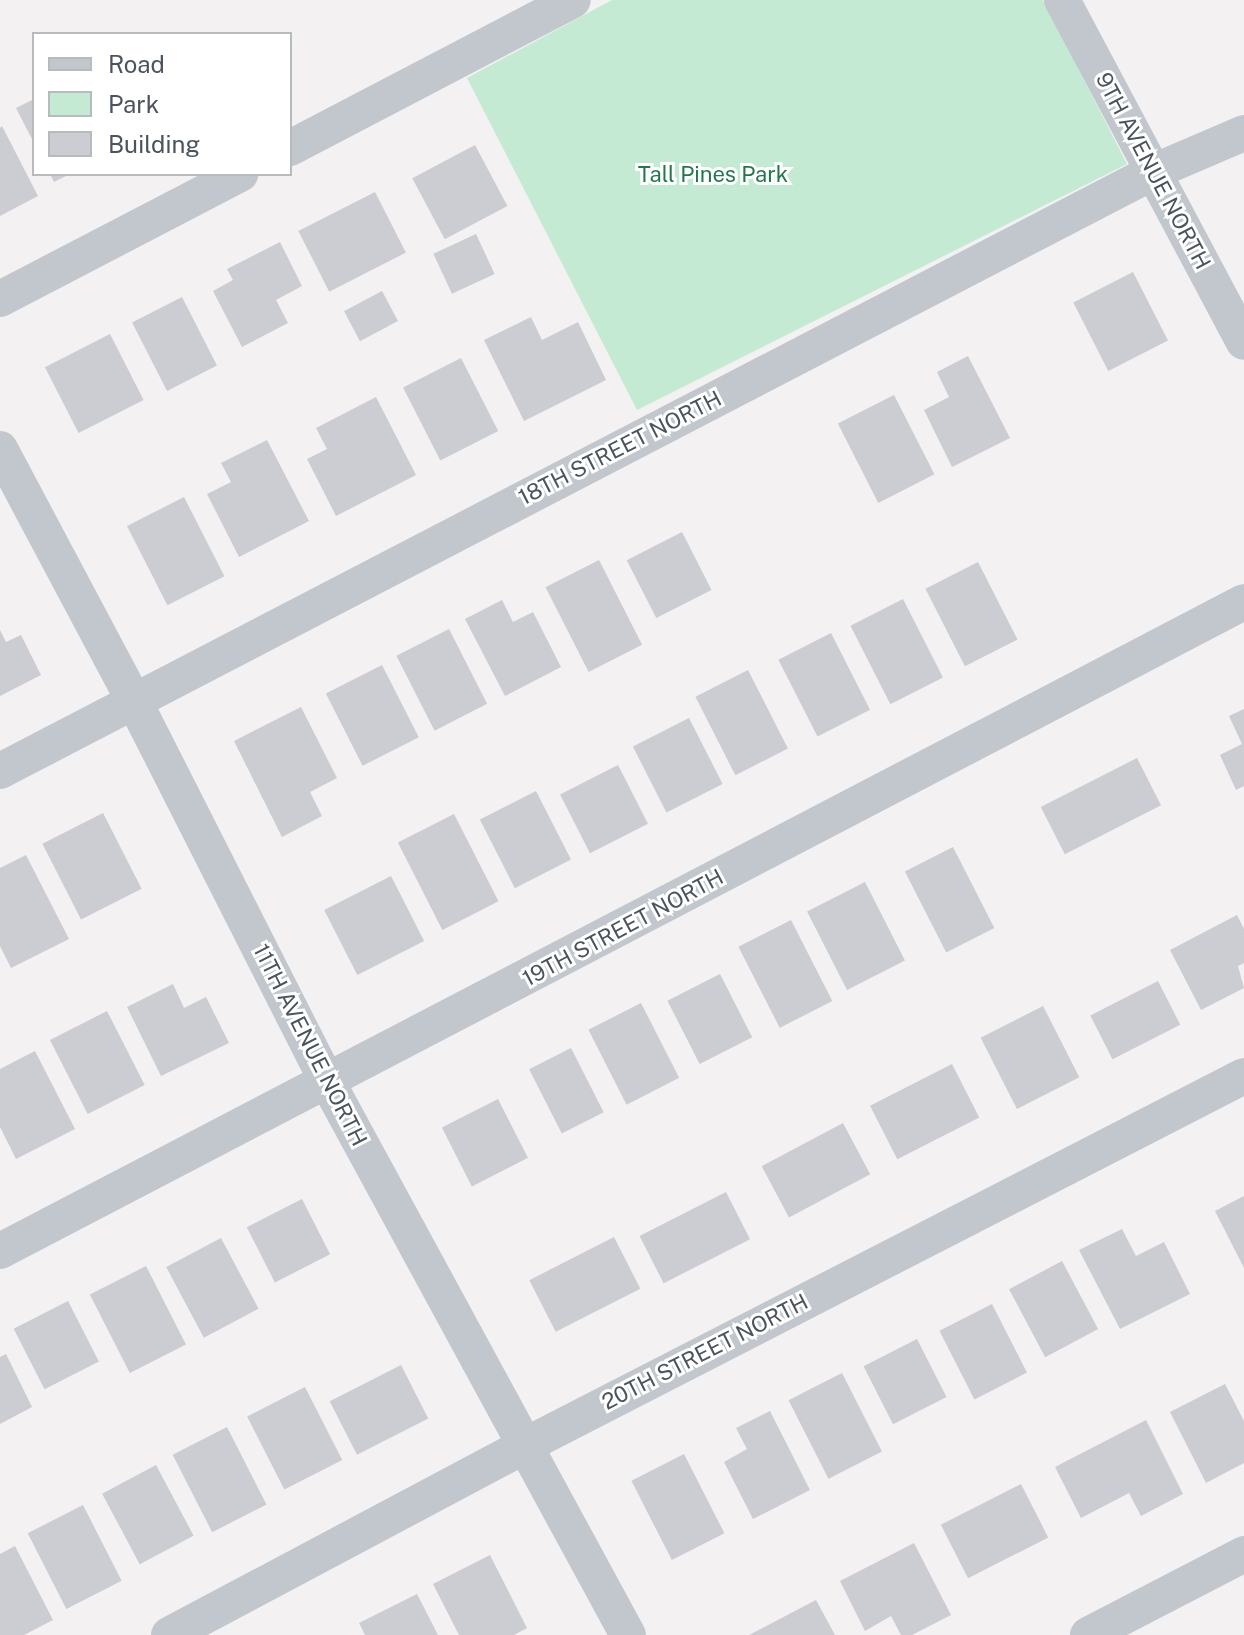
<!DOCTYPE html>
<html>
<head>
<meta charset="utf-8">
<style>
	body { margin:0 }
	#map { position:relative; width:1244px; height:1635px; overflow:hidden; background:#f3f1f1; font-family:"Public Sans",sans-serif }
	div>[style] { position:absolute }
	.green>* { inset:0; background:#c5ead4 }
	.building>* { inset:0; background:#cbcdd2; transform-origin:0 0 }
	.street>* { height:36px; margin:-18px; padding:0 18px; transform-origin:18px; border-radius:18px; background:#c1c7cd }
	span { translate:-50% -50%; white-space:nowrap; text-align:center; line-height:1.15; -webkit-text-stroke:6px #fff; paint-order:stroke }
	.street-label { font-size:22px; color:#4b535c }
	.park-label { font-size:22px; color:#23764e }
	.legend { position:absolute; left:32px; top:32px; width:260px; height:144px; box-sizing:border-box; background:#fff; border:2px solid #b7babe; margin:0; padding:10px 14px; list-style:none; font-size:24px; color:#4b535c }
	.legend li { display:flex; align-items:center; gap:16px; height:40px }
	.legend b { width:40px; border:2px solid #b7babe }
</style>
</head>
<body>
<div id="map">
	<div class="green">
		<i style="clip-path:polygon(612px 0,1043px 0,1127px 164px,637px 410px,467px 78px)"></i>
	</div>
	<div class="building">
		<i style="clip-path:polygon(34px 99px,34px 143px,16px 108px)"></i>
		<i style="clip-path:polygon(2px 126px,38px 196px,0 216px,0 128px)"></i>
		<i style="left:475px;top:145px;width:69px;height:71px;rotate:62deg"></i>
		<i style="clip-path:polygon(50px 174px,70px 174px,54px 182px)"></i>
		<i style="left:375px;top:192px;width:68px;height:86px;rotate:63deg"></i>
		<i style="left:476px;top:234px;width:44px;height:47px;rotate:65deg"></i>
		<i style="clip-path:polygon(280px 242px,302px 286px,276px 300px,288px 323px,242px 347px,213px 291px,233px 280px,227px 269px)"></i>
		<i style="left:1133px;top:272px;width:77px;height:67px;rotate:63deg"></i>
		<i style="left:382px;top:291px;width:34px;height:43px;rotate:62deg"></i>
		<i style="left:182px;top:297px;width:77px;height:56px;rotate:63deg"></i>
		<i style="clip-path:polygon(531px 317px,542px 340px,578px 322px,606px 380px,524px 421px,484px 340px)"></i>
		<i style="left:110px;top:334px;width:74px;height:73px;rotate:63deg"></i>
		<i style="clip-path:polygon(968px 356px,1010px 438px,952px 467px,924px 410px,949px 397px,937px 372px)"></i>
		<i style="left:461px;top:358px;width:82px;height:65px;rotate:63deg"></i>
		<i style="left:894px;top:395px;width:89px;height:63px;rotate:63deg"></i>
		<i style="clip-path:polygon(376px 397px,416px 475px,336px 516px,307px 459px,327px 449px,316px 428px)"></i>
		<i style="clip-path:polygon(267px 440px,309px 521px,239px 557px,207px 494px,231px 482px,221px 463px)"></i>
		<i style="left:184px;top:497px;width:89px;height:64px;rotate:63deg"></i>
		<i style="left:682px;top:532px;width:65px;height:62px;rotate:63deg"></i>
		<i style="left:599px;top:560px;width:95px;height:60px;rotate:63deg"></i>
		<i style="left:978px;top:562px;width:87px;height:59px;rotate:63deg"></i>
		<i style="left:903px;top:599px;width:88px;height:59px;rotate:63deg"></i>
		<i style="clip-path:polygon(502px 600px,513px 622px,533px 612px,561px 667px,505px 696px,465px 619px)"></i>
		<i style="left:449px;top:629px;width:84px;height:59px;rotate:63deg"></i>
		<i style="clip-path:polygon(0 630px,6px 642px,21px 635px,41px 675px,0 696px)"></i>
		<i style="left:831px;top:633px;width:86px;height:59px;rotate:63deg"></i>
		<i style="left:382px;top:665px;width:81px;height:63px;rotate:63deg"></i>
		<i style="left:748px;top:670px;width:88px;height:59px;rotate:63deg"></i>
		<i style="clip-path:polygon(301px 707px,337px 778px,310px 792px,322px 816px,282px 837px,234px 741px)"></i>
		<i style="clip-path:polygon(1244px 709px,1244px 786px,1236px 790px,1220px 755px,1242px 744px,1229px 716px)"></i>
		<i style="left:689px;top:718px;width:74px;height:63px;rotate:63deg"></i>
		<i style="left:1137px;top:758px;width:53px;height:108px;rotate:63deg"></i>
		<i style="left:618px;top:765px;width:66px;height:65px;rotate:63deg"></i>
		<i style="left:536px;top:791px;width:77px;height:63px;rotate:63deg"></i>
		<i style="left:103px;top:813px;width:85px;height:68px;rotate:63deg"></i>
		<i style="left:454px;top:814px;width:98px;height:63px;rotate:63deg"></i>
		<i style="left:953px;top:847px;width:91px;height:54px;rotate:63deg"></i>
		<i style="clip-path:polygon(26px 855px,69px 939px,11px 968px,0 946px,0 868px)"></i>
		<i style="left:391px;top:876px;width:73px;height:75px;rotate:63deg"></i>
		<i style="left:865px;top:882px;width:88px;height:65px;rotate:63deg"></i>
		<i style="clip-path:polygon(1237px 915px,1244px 929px,1244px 963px,1238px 966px,1244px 988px,1201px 1010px,1170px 950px)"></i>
		<i style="left:791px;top:920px;width:91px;height:59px;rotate:63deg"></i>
		<i style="left:720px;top:974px;width:71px;height:59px;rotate:63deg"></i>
		<i style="left:1158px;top:981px;width:49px;height:76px;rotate:63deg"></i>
		<i style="clip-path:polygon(173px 984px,184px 1008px,206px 997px,229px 1043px,161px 1076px,127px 1007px)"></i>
		<i style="left:641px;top:1003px;width:84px;height:59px;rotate:63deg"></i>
		<i style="left:1043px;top:1006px;width:80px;height:70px;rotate:63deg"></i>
		<i style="left:107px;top:1011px;width:83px;height:64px;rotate:63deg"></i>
		<i style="left:571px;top:1048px;width:72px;height:47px;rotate:63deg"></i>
		<i style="clip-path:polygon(35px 1051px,75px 1129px,16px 1159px,0 1127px,0 1069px)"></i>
		<i style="left:952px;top:1064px;width:60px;height:92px;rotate:63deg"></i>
		<i style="left:498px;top:1099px;width:66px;height:63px;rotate:63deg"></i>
		<i style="left:843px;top:1123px;width:58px;height:92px;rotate:62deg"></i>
		<i style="left:726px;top:1192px;width:53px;height:97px;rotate:63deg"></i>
		<i style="clip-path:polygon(1244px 1196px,1244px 1268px,1215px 1211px)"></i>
		<i style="left:302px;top:1199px;width:62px;height:62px;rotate:63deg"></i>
		<i style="clip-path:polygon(1122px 1229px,1136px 1256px,1164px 1242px,1190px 1294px,1120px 1329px,1079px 1250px)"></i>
		<i style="left:614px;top:1237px;width:58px;height:95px;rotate:63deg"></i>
		<i style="left:221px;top:1238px;width:80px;height:62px;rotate:62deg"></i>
		<i style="left:1062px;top:1261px;width:77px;height:60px;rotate:62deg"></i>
		<i style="left:146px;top:1266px;width:88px;height:63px;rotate:63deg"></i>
		<i style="left:68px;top:1301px;width:68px;height:61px;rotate:63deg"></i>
		<i style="left:992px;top:1304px;width:77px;height:59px;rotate:63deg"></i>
		<i style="left:917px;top:1339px;width:65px;height:60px;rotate:63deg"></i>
		<i style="clip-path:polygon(6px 1354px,32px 1407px,0 1424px,0 1357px)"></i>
		<i style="left:401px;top:1365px;width:60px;height:80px;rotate:63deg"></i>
		<i style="left:842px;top:1373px;width:88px;height:60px;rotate:63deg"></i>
		<i style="clip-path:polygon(1225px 1384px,1244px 1421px,1244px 1463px,1206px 1483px,1170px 1412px)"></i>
		<i style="left:305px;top:1387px;width:82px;height:65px;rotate:63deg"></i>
		<i style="clip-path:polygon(770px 1411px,810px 1490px,753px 1519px,724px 1462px,747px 1449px,736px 1428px)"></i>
		<i style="clip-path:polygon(1146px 1420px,1183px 1494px,1141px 1516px,1129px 1493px,1081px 1518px,1055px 1467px)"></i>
		<i style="left:227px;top:1427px;width:87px;height:61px;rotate:63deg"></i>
		<i style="left:684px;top:1454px;width:89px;height:59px;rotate:63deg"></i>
		<i style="left:156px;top:1465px;width:80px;height:61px;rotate:62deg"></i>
		<i style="left:1021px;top:1484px;width:60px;height:90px;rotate:63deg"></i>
		<i style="left:83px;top:1505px;width:85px;height:62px;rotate:63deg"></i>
		<i style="clip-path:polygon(914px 1543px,951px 1615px,912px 1635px,901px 1635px,891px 1616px,865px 1631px,840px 1581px)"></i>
		<i style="clip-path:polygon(15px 1546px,53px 1620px,24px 1635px,0 1635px,0 1554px)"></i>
		<i style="clip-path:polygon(490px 1555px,527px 1628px,514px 1635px,459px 1635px,433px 1584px)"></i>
		<i style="clip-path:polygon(417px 1594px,438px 1635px,365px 1635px,359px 1623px)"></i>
		<i style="clip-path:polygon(816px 1600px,835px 1635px,749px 1635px)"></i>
	</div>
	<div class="street">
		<i style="left:1062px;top:0;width:387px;rotate:62deg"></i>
		<i style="left:290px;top:148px;width:319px;rotate:-27.6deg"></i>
		<i style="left:0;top:299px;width:271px;rotate:-27.5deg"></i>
		<i style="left:0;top:449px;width:285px;rotate:62deg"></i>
		<i style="left:134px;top:701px;width:428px;rotate:63.1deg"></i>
		<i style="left:328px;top:1083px;width:628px;rotate:61.48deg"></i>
		<i style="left:0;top:771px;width:1299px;rotate:-27.45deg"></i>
		<i style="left:1153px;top:172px;width:99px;rotate:-23.2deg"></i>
		<i style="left:0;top:1251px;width:1403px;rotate:-27.55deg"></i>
		<i style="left:169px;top:1635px;width:404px;rotate:-28deg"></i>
		<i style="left:526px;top:1445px;width:807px;rotate:-27.2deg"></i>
		<i style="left:1088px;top:1635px;width:176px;rotate:-27.4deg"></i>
	</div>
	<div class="street-label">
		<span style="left:1153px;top:171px;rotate:62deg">9TH AVENUE NORTH</span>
		<span style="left:620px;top:448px;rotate:-27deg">18TH STREET NORTH</span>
		<span style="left:623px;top:928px;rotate:-28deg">19TH STREET NORTH</span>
		<span style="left:310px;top:1045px;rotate:63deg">11TH AVENUE NORTH</span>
		<span style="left:705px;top:1352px;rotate:-27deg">20TH STREET NORTH</span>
	</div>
	<div class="park-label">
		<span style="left:713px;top:175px">Tall Pines Park</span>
	</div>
	<ul class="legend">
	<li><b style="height:10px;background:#c1c7cd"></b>Road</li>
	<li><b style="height:22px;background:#c5ead4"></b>Park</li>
	<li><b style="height:22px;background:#cbcdd2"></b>Building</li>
	</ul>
</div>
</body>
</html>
